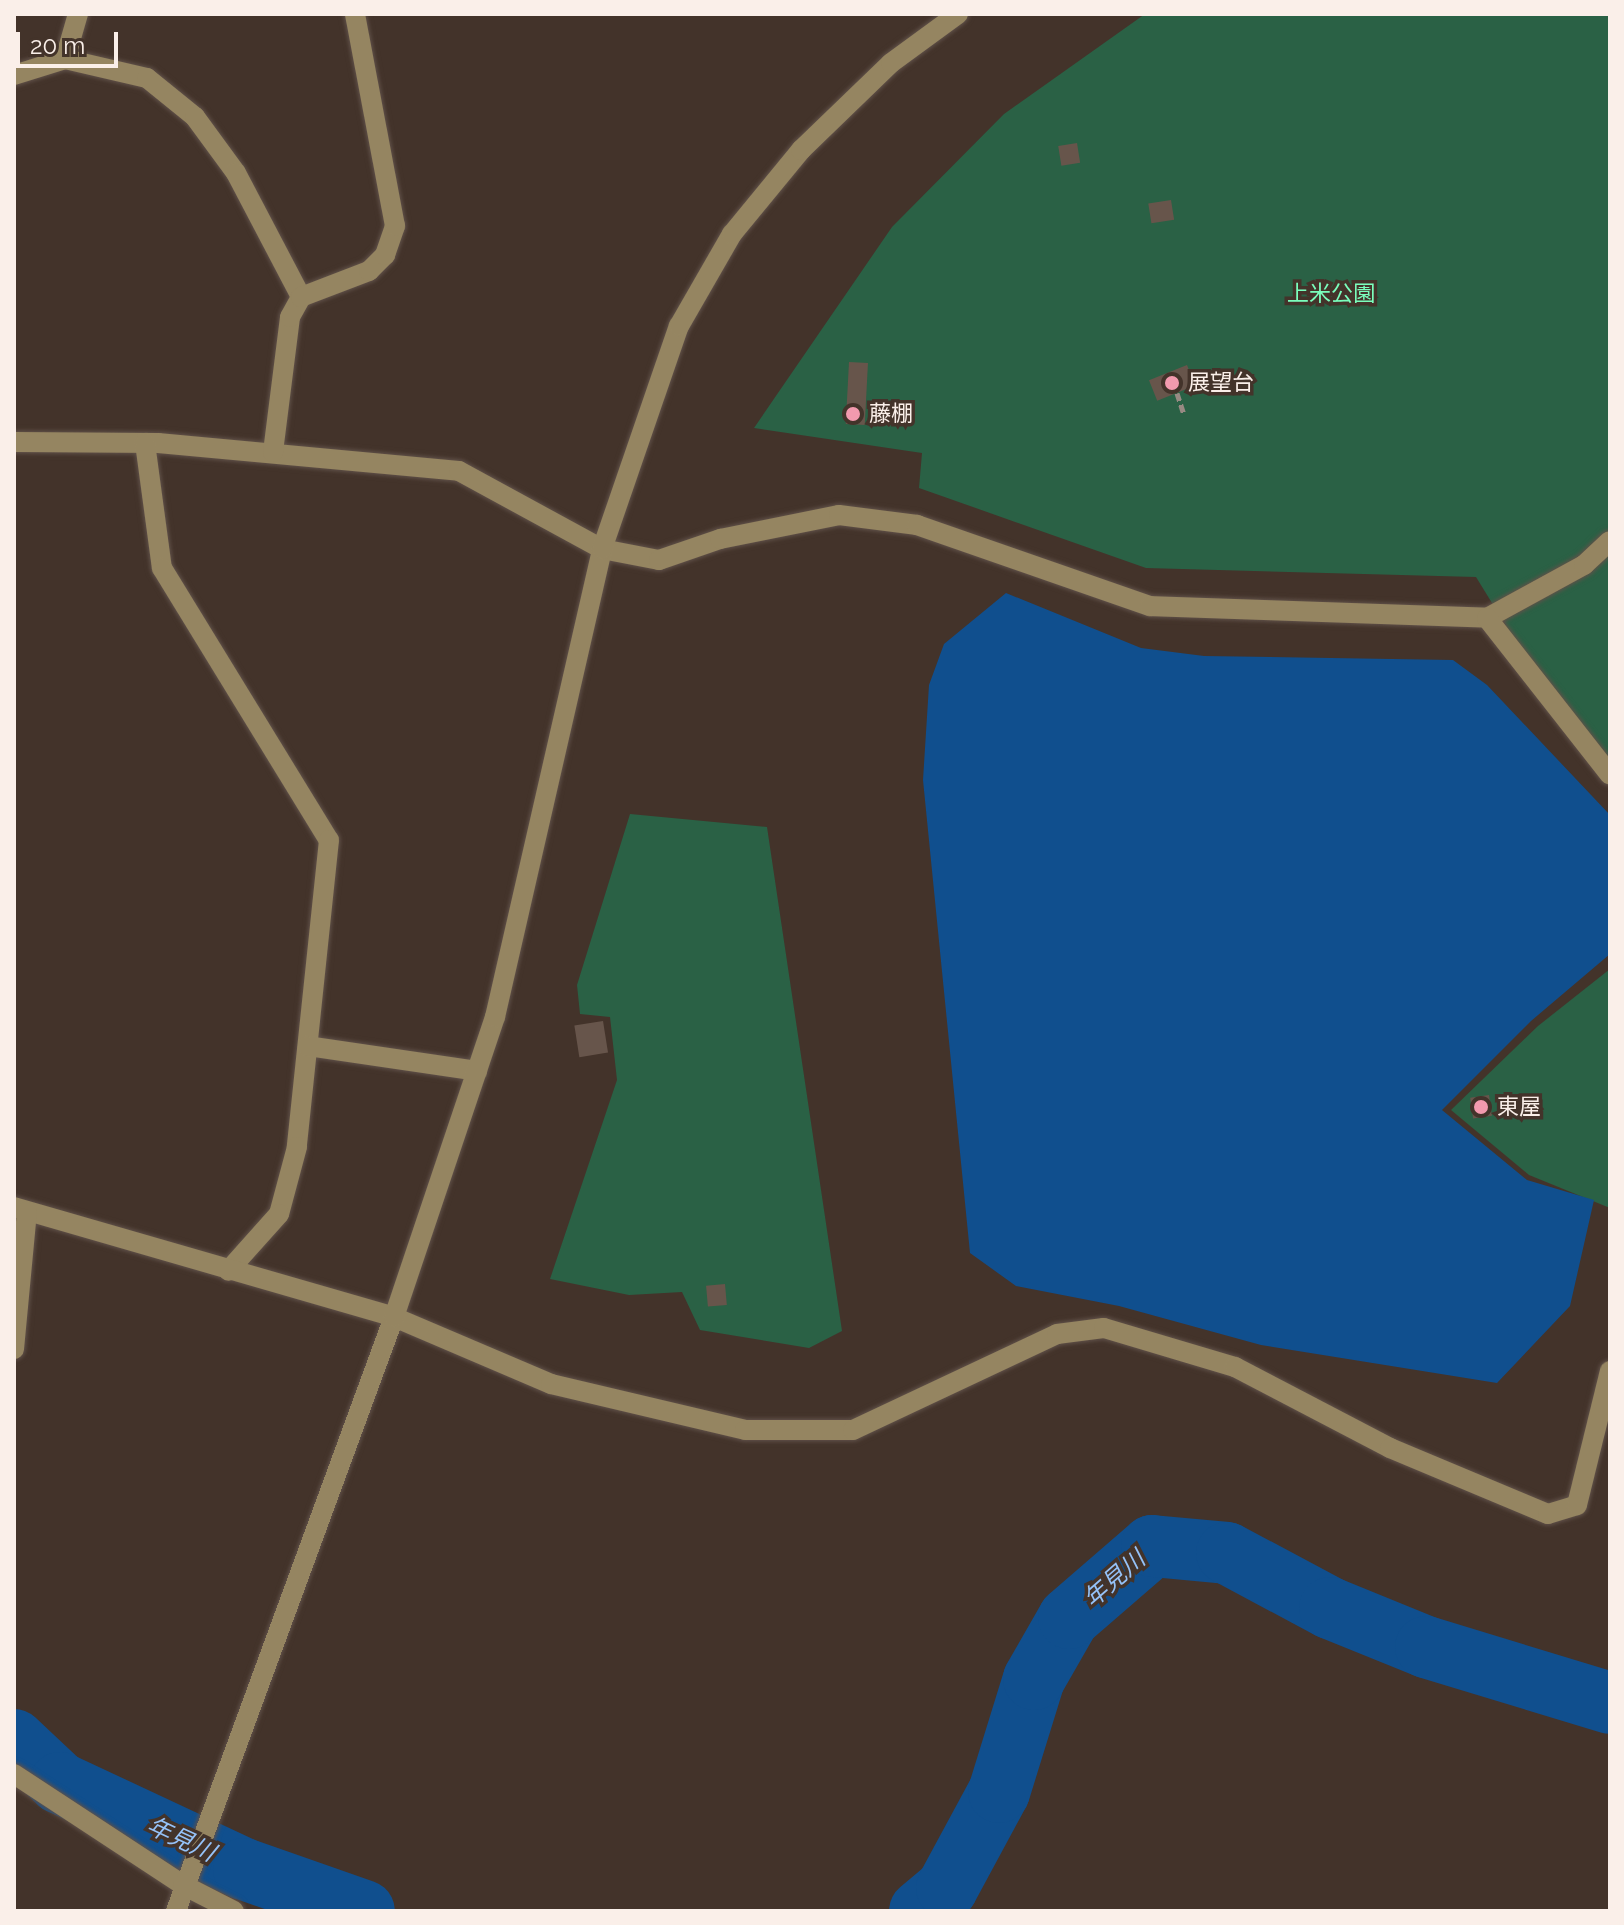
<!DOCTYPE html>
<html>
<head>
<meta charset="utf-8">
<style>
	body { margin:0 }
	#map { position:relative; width:1624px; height:1925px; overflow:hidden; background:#43332a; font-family:Raleway,"Noto Sans JP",sans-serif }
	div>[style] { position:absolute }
	.green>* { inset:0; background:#2a6145 }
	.water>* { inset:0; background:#104f8e }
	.river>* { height:62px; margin:-31px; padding:0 31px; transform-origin:31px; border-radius:31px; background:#104f8e }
	.building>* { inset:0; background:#67554b; transform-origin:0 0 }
	.path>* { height:5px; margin-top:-2.5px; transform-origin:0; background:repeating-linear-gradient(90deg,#988a83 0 8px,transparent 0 12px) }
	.roads { filter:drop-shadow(0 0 2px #605149) drop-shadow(0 0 2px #605149) }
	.minor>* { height:20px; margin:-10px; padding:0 10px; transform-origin:10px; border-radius:10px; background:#958561 }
	.dots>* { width:22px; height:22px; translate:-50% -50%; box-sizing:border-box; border:4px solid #43332a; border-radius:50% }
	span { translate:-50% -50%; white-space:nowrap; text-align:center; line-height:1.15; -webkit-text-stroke:7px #43332a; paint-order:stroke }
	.park-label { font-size:22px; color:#7afebc }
	.poi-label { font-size:22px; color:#faefe9 }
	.left { translate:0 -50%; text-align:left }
	.water-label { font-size:24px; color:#95c2f8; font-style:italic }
	.frame { position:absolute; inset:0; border:16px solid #faefe9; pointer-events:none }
	.scale { position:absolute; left:16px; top:32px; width:102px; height:36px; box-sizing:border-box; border:4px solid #faefe9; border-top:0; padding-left:10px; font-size:24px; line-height:28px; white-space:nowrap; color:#faefe9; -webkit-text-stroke:6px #43332a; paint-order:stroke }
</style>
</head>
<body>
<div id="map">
	<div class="green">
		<i style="clip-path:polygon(1145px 14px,1610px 14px,1610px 764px,1516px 642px,1476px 577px,1146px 568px,919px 488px,922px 453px,754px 428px,892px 227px,1004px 114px)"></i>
		<i style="clip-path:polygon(630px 814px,767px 827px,842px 1331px,809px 1348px,700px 1330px,682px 1292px,629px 1295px,550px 1279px,617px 1080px,610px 1017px,580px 1014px,577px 985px)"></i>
		<i style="clip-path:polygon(1610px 969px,1610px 1208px,1529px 1175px,1451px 1110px,1538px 1026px)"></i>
	</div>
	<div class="water">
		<i style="clip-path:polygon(1006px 593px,1141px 648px,1204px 656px,1453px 660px,1487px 685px,1610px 815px,1610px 954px,1531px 1021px,1442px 1110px,1527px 1180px,1594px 1200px,1570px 1306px,1497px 1383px,1261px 1345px,1119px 1306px,1016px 1286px,970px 1253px,923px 780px,929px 685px,944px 644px)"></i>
	</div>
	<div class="river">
		<i style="left:14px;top:1740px;width:63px;rotate:43.1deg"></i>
		<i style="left:60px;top:1783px;width:203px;rotate:25.1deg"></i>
		<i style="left:244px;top:1869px;width:127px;rotate:19.3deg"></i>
		<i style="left:920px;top:1911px;width:35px;rotate:-40deg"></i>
		<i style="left:947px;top:1888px;width:109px;rotate:-61.6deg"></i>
		<i style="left:999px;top:1792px;width:118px;rotate:-72.8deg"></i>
		<i style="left:1034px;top:1679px;width:70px;rotate:-60.2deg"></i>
		<i style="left:1069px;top:1618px;width:110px;rotate:-40.9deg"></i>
		<i style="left:1152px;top:1546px;width:75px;rotate:5.3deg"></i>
		<i style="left:1227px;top:1553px;width:117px;rotate:28.1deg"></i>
		<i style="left:1330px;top:1608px;width:104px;rotate:22.1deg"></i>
		<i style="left:1426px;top:1647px;width:192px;rotate:16.9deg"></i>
	</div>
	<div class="building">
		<i style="left:1077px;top:143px;width:20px;height:19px;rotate:81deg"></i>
		<i style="left:1171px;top:200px;width:20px;height:23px;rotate:81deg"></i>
		<i style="left:849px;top:362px;width:19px;height:62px;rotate:3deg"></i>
		<i style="left:1187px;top:365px;width:22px;height:41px;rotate:68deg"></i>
		<i style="left:603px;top:1021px;width:32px;height:29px;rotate:81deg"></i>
		<i style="left:1489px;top:1095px;width:21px;height:19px;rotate:82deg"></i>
		<i style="left:725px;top:1284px;width:21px;height:19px;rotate:85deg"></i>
	</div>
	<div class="path">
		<i style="left:1177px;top:393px;width:23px;rotate:72deg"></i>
	</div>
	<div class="roads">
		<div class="minor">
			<i style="left:65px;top:59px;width:84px;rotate:13deg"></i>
			<i style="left:147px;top:78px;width:62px;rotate:39.1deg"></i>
			<i style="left:195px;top:117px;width:69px;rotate:53.8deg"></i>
			<i style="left:236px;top:173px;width:140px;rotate:62.3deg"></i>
			<i style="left:14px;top:75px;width:53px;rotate:-17.4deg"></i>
			<i style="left:65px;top:59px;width:47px;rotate:-73.9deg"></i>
			<i style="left:14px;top:442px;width:144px;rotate:0.4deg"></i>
			<i style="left:158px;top:443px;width:302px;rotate:5.3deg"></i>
			<i style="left:459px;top:471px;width:163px;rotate:28.6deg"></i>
			<i style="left:602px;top:549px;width:58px;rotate:10.9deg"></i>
			<i style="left:659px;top:560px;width:65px;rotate:-19deg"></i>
			<i style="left:720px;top:539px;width:121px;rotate:-11.4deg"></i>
			<i style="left:839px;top:515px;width:79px;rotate:7.3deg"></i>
			<i style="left:917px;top:525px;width:247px;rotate:19.2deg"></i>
			<i style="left:1150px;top:606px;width:337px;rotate:2deg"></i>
			<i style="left:1487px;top:618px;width:111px;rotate:-28.7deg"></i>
			<i style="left:1584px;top:565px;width:35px;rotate:-43deg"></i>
			<i style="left:145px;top:443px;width:126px;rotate:82.3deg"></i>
			<i style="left:162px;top:568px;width:319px;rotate:58.5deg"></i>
			<i style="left:329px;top:840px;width:309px;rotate:96deg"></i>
			<i style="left:297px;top:1147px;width:69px;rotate:105deg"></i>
			<i style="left:279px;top:1214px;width:76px;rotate:131.8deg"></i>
			<i style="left:273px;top:452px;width:136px;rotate:-82.8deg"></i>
			<i style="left:290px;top:317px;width:23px;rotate:-61deg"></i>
			<i style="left:301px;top:297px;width:73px;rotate:-20.9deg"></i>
			<i style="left:369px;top:271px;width:23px;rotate:-45deg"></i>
			<i style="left:385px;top:255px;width:31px;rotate:-71deg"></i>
			<i style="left:395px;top:226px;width:216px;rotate:-100.7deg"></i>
			<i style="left:1487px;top:618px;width:199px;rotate:51.9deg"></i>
			<i style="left:308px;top:1046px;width:171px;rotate:8.4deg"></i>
			<i style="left:14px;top:1207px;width:396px;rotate:16.1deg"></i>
			<i style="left:394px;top:1317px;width:171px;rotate:23.1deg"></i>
			<i style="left:551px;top:1384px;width:199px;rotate:13.3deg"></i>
			<i style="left:745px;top:1430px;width:108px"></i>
			<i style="left:853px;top:1430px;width:225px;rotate:-25.2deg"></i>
			<i style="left:1057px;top:1334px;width:47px;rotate:-7.3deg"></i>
			<i style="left:1104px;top:1328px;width:137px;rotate:16.6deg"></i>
			<i style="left:1235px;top:1367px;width:175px;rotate:27.6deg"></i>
			<i style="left:1390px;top:1448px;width:171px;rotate:22.7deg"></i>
			<i style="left:1548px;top:1514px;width:30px;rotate:-17deg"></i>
			<i style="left:1577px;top:1505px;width:138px;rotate:-76.2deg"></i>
			<i style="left:14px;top:1349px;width:138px;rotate:-84.6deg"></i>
			<i style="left:14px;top:1774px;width:202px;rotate:33.3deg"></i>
			<i style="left:183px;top:1885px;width:57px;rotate:27deg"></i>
			<i style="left:176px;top:1911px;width:633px;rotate:-69.85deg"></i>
			<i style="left:394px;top:1317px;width:317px;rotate:-71.4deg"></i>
			<i style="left:495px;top:1017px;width:480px;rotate:-77.1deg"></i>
			<i style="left:602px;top:549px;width:236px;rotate:-71deg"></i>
			<i style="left:679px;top:326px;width:106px;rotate:-60.1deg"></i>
			<i style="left:732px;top:234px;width:109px;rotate:-50.6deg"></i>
			<i style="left:801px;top:150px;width:125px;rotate:-44deg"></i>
			<i style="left:891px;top:63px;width:83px;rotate:-36.2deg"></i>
		</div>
	</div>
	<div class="dots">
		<i style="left:1172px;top:383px;background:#f29aae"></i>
		<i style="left:853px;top:414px;background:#f29aae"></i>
		<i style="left:1481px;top:1107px;background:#f29aae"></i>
	</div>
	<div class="park-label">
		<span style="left:1331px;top:294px">上米公園</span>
	</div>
	<div class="poi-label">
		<span class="left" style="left:1188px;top:383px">展望台</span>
		<span class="left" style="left:869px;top:414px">藤棚</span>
		<span class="left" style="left:1497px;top:1107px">東屋</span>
	</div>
	<div class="water-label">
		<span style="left:1114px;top:1579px;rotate:-41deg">年見川</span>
		<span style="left:181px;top:1839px;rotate:25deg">年見川</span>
	</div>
	<div class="frame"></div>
	<div class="scale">20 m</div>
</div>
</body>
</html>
